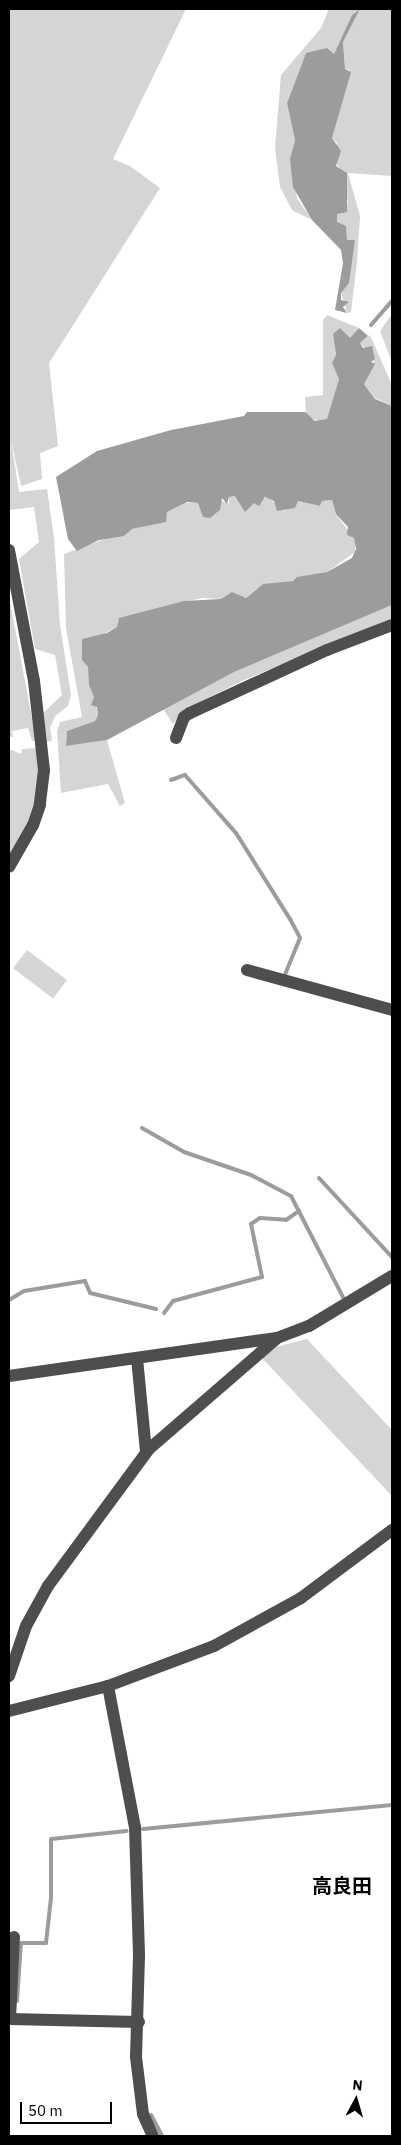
<!DOCTYPE html>
<html>
<head>
<meta charset="utf-8">
<style>
	body { margin:0 }
	#map { position:relative; width:401px; height:2145px; overflow:hidden; background:#fff; font-family:"IBM Plex Sans","Noto Sans JP",sans-serif }
	div>[style] { position:absolute }
	.green>* { inset:0; background:#d5d5d5; transform-origin:0 0 }
	.water>* { inset:0; background:#9c9c9c }
	.stream>* { height:4px; margin:-2px; padding:0 2px; transform-origin:2px; border-radius:2px; background:#9c9c9c }
	.minor>* { height:12px; margin:-6px; padding:0 6px; transform-origin:6px; border-radius:6px; background:#4e4e4e }
	span { translate:-50% -50%; white-space:nowrap; text-align:center; line-height:1.15; -webkit-text-stroke:5px #fff; paint-order:stroke }
	.quarter-label { font-size:20px; color:#000; font-weight:700 }
	.frame { position:absolute; inset:0; border:10px solid #000; pointer-events:none }
	.north { position:absolute; left:331px; top:2075px; width:50px; height:50px; -webkit-text-stroke:4px #fff; paint-order:stroke; rotate:6deg; font-size:14px; font-weight:700; line-height:20px; text-align:center; color:#000 }
	.north::after { content:''; display:block; margin:auto; width:18px; height:22px; background:#000; clip-path:polygon(50% 0,100% 100%,50% 72%,0 100%) }
	.scale { position:absolute; left:20px; top:2102px; width:92px; height:22px; box-sizing:border-box; border:2px solid #000; border-top:0; padding-left:6px; font-size:15px; line-height:18px; white-space:nowrap; color:#000; -webkit-text-stroke:4px #fff; paint-order:stroke }
</style>
</head>
<body>
<div id="map">
	<div class="green">
		<i style="clip-path:polygon(9px 9px,186px 9px,113px 159px,130px 166px,160px 188px,49px 363px,58px 446px,40px 453px,42px 479px,21px 486px,11px 440px,19px 492px,47px 489px,54px 538px,60px 625px,71px 695px,68px 706px,55px 716px,50px 728px,52px 741px,45px 742px,41px 715px,62px 695px,55px 655px,35px 649px,19px 559px,39px 542px,34px 507px,9px 510px)"></i>
		<i style="clip-path:polygon(329px 9px,392px 9px,392px 176px,348px 173px,360px 216px,357px 262px,351px 312px,347px 313px,341px 292px,349px 277px,355px 240px,347px 240px,337px 222px,337px 214px,348px 202px,341px 170px,335px 162px,337px 143px,332px 138px,350px 70px,345px 69px,343px 42px,360px 9px,352px 15px,334px 54px,306px 53px,287px 103px,295px 140px,290px 159px,297px 198px,312px 220px,292px 210px,280px 187px,275px 148px,281px 75px,321px 28px)"></i>
		<i style="clip-path:polygon(392px 314px,392px 362px,380px 331px)"></i>
		<i style="clip-path:polygon(327px 315px,359px 328px,350px 339px,333px 334px,339px 379px,328px 419px,322px 422px,306px 417px,305px 397px,323px 395px,323px 320px)"></i>
		<i style="clip-path:polygon(370px 335px,392px 385px,392px 406px,375px 398px,364px 384px,375px 358px,360px 343px)"></i>
		<i style="clip-path:polygon(236px 496px,243px 508px,268px 497px,284px 511px,298px 501px,320px 506px,322px 501px,332px 500px,336px 514px,355px 540px,355px 552px,327px 572px,255px 590px,246px 598px,230px 594px,221px 599px,202px 598px,166px 606px,122px 619px,117px 627px,94px 639px,83px 648px,82px 660px,88px 667px,98px 715px,95px 721px,67px 731px,66px 746px,107px 740px,125px 803px,120px 806px,108px 784px,61px 793px,57px 731px,60px 722px,82px 717px,66px 628px,64px 554px,132px 529px,165px 522px,167px 512px,185px 503px,198px 503px,204px 515px,217px 513px,220px 500px,229px 504px,229px 497px)"></i>
		<i style="clip-path:polygon(9px 596px,36px 740px,32px 741px,28px 728px,12px 731px,13px 737px,9px 737px)"></i>
		<i style="clip-path:polygon(392px 605px,392px 619px,244px 680px,185px 709px,173px 724px,163px 709px,234px 672px)"></i>
		<i style="clip-path:polygon(37px 748px,39px 775px,34px 806px,21px 840px,9px 858px,9px 749px,21px 754px,22px 749px)"></i>
		<i style="left:27px;top:950px;width:50px;height:23px;rotate:37deg"></i>
		<i style="clip-path:polygon(307px 1339px,392px 1430px,392px 1496px,262px 1358px,276px 1347px)"></i>
	</div>
	<div class="water">
		<i style="clip-path:polygon(360px 9px,343px 42px,345px 69px,351px 72px,332px 138px,341px 151px,336px 166px,347px 173px,347px 212px,337px 214px,337px 222px,346px 226px,347px 240px,355px 240px,349px 283px,341px 293px,341px 300px,349px 302px,343px 307px,347px 313px,335px 310px,343px 263px,341px 250px,312px 220px,293px 187px,290px 159px,295px 140px,287px 103px,306px 53px,327px 48px,334px 54px,352px 15px)"></i>
		<i style="clip-path:polygon(340px 328px,350px 338px,359px 328px,368px 336px,360px 343px,363px 348px,372px 346px,375px 359px,371px 362px,375px 364px,364px 384px,375px 399px,392px 406px,392px 605px,234px 672px,107px 740px,66px 746px,67px 731px,95px 721px,98px 715px,97px 707px,91px 705px,94px 697px,89px 685px,88px 667px,82px 660px,82px 639px,107px 633px,117px 627px,119px 618px,184px 601px,221px 599px,232px 592px,246px 598px,263px 584px,293px 581px,297px 577px,327px 572px,352px 558px,356px 549px,354px 538px,347px 535px,348px 527px,336px 514px,332px 500px,322px 501px,320px 506px,298px 501px,295px 508px,277px 511px,274px 501px,265px 497px,259px 506px,254px 503px,245px 512px,235px 496px,229px 497px,227px 504px,222px 498px,220px 510px,210px 518px,203px 517px,198px 503px,187px 502px,167px 512px,166px 522px,132px 529px,124px 536px,99px 540px,77px 551px,68px 539px,56px 477px,97px 451px,171px 430px,244px 416px,247px 412px,305px 412px,315px 421px,327px 419px,339px 379px,332px 363px,336px 355px,333px 334px)"></i>
	</div>
	<div class="stream">
		<i style="left:371px;top:325px;width:32px;rotate:-49deg"></i>
		<i style="left:171px;top:780px;width:15px;rotate:-20deg"></i>
		<i style="left:185px;top:775px;width:77px;rotate:48.7deg"></i>
		<i style="left:236px;top:833px;width:102px;rotate:57.9deg"></i>
		<i style="left:290px;top:919px;width:21px;rotate:62deg"></i>
		<i style="left:300px;top:938px;width:42px;rotate:112.3deg"></i>
		<i style="left:142px;top:1128px;width:48px;rotate:29.7deg"></i>
		<i style="left:184px;top:1152px;width:71px;rotate:18.9deg"></i>
		<i style="left:251px;top:1175px;width:45px;rotate:27.7deg"></i>
		<i style="left:291px;top:1196px;width:114px;rotate:62.8deg"></i>
		<i style="left:319px;top:1178px;width:108px;rotate:47.3deg"></i>
		<i style="left:9px;top:1300px;width:17px;rotate:-31deg"></i>
		<i style="left:24px;top:1291px;width:62px;rotate:-9.3deg"></i>
		<i style="left:85px;top:1281px;width:13px;rotate:67deg"></i>
		<i style="left:90px;top:1293px;width:68px;rotate:13.6deg"></i>
		<i style="left:164px;top:1313px;width:15px;rotate:-53deg"></i>
		<i style="left:173px;top:1301px;width:92px;rotate:-15.1deg"></i>
		<i style="left:262px;top:1277px;width:54px;rotate:-101.7deg"></i>
		<i style="left:251px;top:1224px;width:11px;rotate:-34deg"></i>
		<i style="left:260px;top:1218px;width:26px;rotate:4deg"></i>
		<i style="left:286px;top:1220px;width:16px;rotate:-35deg"></i>
		<i style="left:143px;top:1829px;width:250px;rotate:-5.5deg"></i>
		<i style="left:17px;top:2001px;width:58px;rotate:-86.1deg"></i>
		<i style="left:21px;top:1943px;width:25px"></i>
		<i style="left:46px;top:1943px;width:45px;rotate:-83.7deg"></i>
		<i style="left:51px;top:1898px;width:59px;rotate:-90deg"></i>
		<i style="left:51px;top:1839px;width:76px;rotate:-6deg"></i>
		<i style="left:151px;top:2115px;width:24px;rotate:62deg"></i>
	</div>
	<div class="minor">
		<i style="left:9px;top:550px;width:133px;rotate:79.2deg"></i>
		<i style="left:34px;top:681px;width:90px;rotate:83.6deg"></i>
		<i style="left:44px;top:770px;width:35px;rotate:97deg"></i>
		<i style="left:40px;top:805px;width:21px;rotate:109deg"></i>
		<i style="left:33px;top:825px;width:48px;rotate:119.7deg"></i>
		<i style="left:176px;top:738px;width:22px;rotate:-69deg"></i>
		<i style="left:184px;top:717px;width:7px;rotate:-34deg"></i>
		<i style="left:190px;top:713px;width:151px;rotate:-24.7deg"></i>
		<i style="left:327px;top:650px;width:70px;rotate:-21deg"></i>
		<i style="left:247px;top:970px;width:150px;rotate:15.4deg"></i>
		<i style="left:137px;top:1358px;width:94px;rotate:84.5deg"></i>
		<i style="left:9px;top:1376px;width:271px;rotate:-8.1deg"></i>
		<i style="left:277px;top:1338px;width:34px;rotate:-21deg"></i>
		<i style="left:309px;top:1326px;width:97px;rotate:-31.1deg"></i>
		<i style="left:9px;top:1676px;width:53px;rotate:-71.2deg"></i>
		<i style="left:26px;top:1626px;width:46px;rotate:-61.2deg"></i>
		<i style="left:48px;top:1586px;width:170px;rotate:-53.6deg"></i>
		<i style="left:149px;top:1449px;width:169px;rotate:-40.9deg"></i>
		<i style="left:108px;top:1686px;width:144px;rotate:79.2deg"></i>
		<i style="left:135px;top:1827px;width:129px;rotate:88.2deg"></i>
		<i style="left:139px;top:1956px;width:101px;rotate:91.7deg"></i>
		<i style="left:136px;top:2057px;width:57px;rotate:83deg"></i>
		<i style="left:143px;top:2114px;width:24px;rotate:66deg"></i>
		<i style="left:9px;top:1711px;width:102px;rotate:-14.2deg"></i>
		<i style="left:108px;top:1686px;width:113px;rotate:-20.7deg"></i>
		<i style="left:214px;top:1646px;width:99px;rotate:-28.9deg"></i>
		<i style="left:301px;top:1598px;width:114px;rotate:-36.8deg"></i>
		<i style="left:14px;top:1937px;width:82px;rotate:92.8deg"></i>
		<i style="left:10px;top:2019px;width:129px;rotate:1.3deg"></i>
	</div>
	<div class="quarter-label">
		<span style="left:342px;top:1885px">高良田</span>
	</div>
	<div class="frame"></div>
	<div class="north">N</div>
	<div class="scale">50 m</div>
</div>
</body>
</html>
